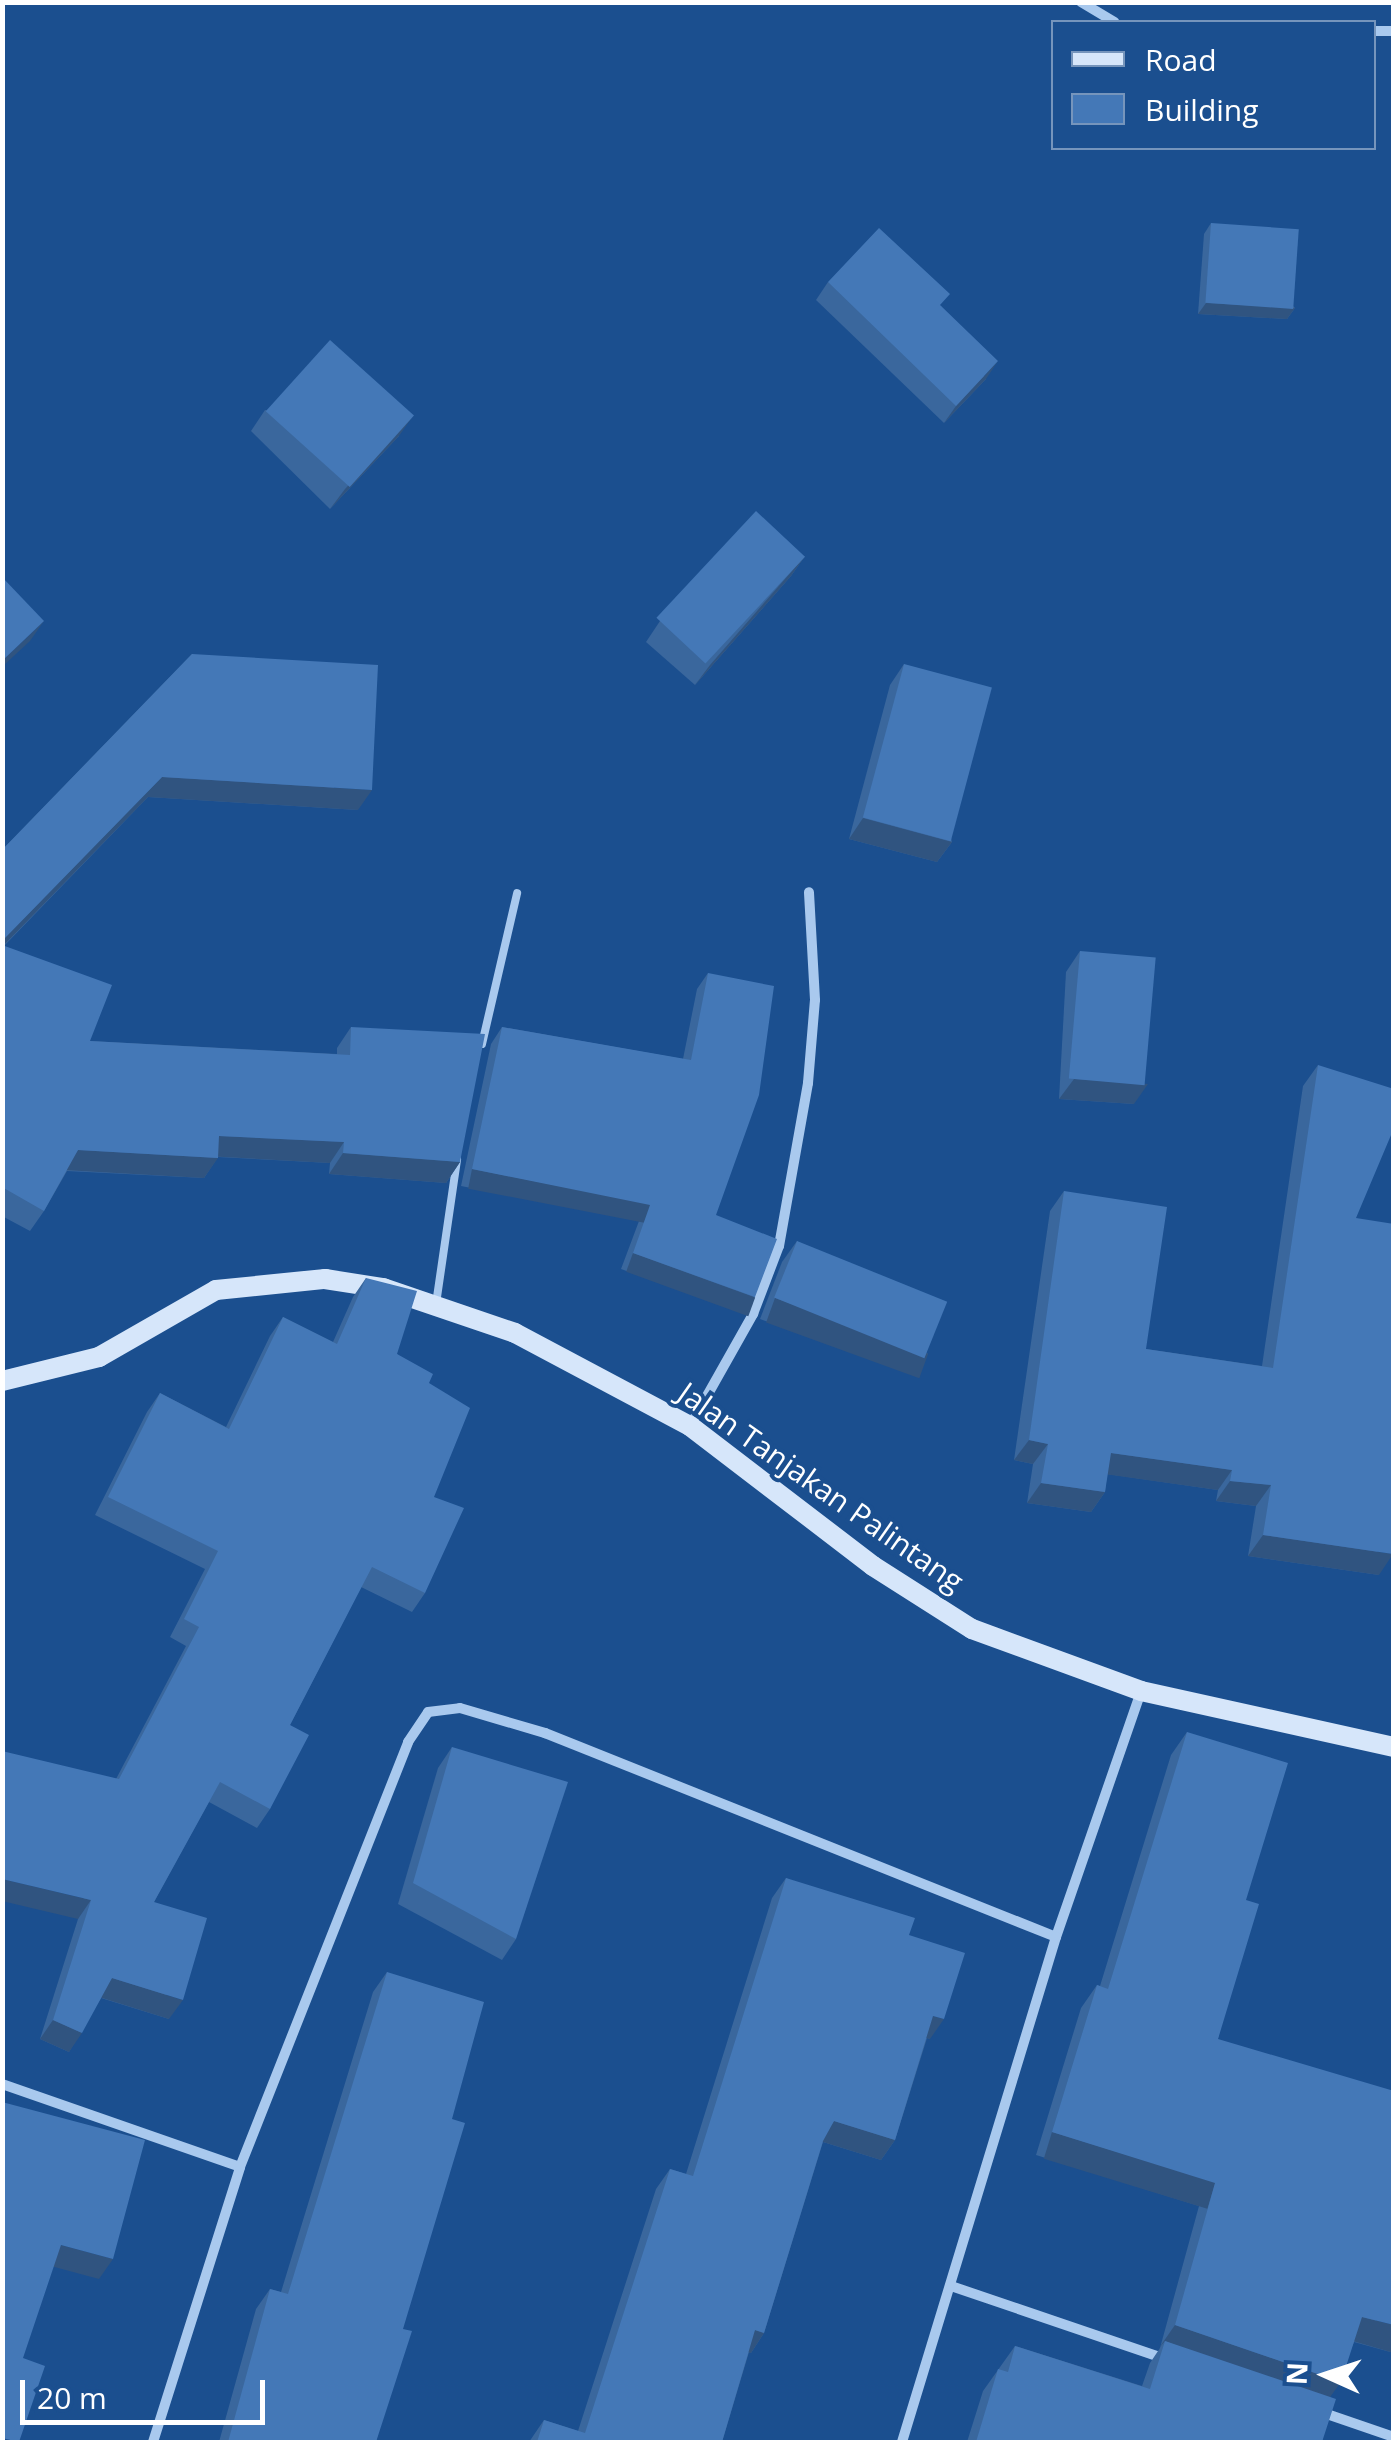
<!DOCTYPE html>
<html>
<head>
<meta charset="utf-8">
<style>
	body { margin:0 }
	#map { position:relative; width:1396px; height:2445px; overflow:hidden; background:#1b4f8f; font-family:"Open Sans",sans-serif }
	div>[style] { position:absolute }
	.lane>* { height:8px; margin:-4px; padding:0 4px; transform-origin:4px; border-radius:4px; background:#a9c9ee }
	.street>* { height:10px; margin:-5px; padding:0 5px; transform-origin:5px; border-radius:5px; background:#a9c9ee }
	.secondary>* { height:20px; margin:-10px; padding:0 10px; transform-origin:10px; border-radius:10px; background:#d6e6fa }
	.wall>* { inset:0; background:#3a679d }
	.shaded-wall>* { inset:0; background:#305480; transform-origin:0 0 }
	.building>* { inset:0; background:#4478b7; transform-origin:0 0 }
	span { translate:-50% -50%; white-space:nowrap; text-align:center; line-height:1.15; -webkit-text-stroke:8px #1b4f8f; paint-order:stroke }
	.street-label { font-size:30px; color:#fff }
	.frame { position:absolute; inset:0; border:5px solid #fff; pointer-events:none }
	.legend { position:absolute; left:1051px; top:20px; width:325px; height:130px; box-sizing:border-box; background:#1b4f8f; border:2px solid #7695bc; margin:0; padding:12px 18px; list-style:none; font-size:30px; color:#fff }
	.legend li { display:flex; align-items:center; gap:20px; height:50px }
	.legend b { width:50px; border:2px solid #7695bc }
	.north { position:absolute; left:1276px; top:2325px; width:100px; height:100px; -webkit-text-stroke:8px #1b4f8f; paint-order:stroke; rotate:273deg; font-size:28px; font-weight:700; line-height:40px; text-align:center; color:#fff }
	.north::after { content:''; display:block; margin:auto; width:35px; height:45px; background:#fff; clip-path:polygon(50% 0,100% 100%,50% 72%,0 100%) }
	.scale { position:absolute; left:20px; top:2380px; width:245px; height:45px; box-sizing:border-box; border:5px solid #fff; border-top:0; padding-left:12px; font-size:30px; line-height:35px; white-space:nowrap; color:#fff; -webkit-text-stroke:8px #1b4f8f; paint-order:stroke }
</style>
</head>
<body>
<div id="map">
	<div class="lane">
		<i style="left:482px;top:1044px;width:155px;rotate:-76.9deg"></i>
		<i style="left:436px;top:1304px;width:146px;rotate:-81.7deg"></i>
	</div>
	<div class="street">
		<i style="left:1081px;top:2px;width:39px;rotate:31deg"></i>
		<i style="left:1374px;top:31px;width:20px"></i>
		<i style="left:690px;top:1426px;width:129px;rotate:-60.6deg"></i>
		<i style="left:753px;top:1314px;width:73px;rotate:-69.1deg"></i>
		<i style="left:779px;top:1246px;width:166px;rotate:-79.9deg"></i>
		<i style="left:808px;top:1083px;width:83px;rotate:-85.2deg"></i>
		<i style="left:815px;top:1000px;width:108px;rotate:-93.2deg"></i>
		<i style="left:1056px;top:1937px;width:260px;rotate:-70.9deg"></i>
		<i style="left:2px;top:2084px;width:252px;rotate:19.2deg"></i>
		<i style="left:951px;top:2286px;width:229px;rotate:18.8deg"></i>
		<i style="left:1321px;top:2412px;width:77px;rotate:18.9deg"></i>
		<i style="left:153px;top:2442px;width:288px;rotate:-72.4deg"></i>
		<i style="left:240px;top:2167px;width:457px;rotate:-68.4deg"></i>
		<i style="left:408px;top:1742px;width:36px;rotate:-56deg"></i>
		<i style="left:428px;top:1712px;width:32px;rotate:-7deg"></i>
		<i style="left:460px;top:1708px;width:89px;rotate:16.4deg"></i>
		<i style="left:545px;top:1733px;width:550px;rotate:21.76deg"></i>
		<i style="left:1056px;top:1937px;width:528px;rotate:106.96deg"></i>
	</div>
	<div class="secondary">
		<i style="left:2px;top:1381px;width:100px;rotate:-13.9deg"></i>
		<i style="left:99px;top:1357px;width:135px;rotate:-29.8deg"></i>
		<i style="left:216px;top:1290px;width:110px;rotate:-5.8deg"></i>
		<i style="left:325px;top:1279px;width:59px;rotate:8.8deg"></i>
		<i style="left:383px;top:1288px;width:139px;rotate:18.8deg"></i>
		<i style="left:515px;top:1333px;width:198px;rotate:28deg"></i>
		<i style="left:690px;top:1426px;width:230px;rotate:37.4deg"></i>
		<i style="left:873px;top:1566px;width:117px;rotate:32.5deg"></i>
		<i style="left:972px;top:1629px;width:180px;rotate:20.1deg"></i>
		<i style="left:1141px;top:1691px;width:259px;rotate:12.5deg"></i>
	</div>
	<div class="wall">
		<i style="clip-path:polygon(1211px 223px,1295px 308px,1287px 319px,1198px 314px,1204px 234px)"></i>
		<i style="clip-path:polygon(828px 282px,941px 306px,986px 379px,944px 423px,816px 300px)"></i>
		<i style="clip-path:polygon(265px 410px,399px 436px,330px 509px,251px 431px)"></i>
		<i style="clip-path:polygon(805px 556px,791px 576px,695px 685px,646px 642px,660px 621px)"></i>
		<i style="clip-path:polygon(192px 654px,358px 810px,148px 797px,4px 946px,90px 1041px,337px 1054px,337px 1048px,351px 1027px,460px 1162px,446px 1183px,329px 1174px,330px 1163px,218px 1157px,204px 1178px,67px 1171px,44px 1211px,30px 1231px,2px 1216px,2px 850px)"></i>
		<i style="clip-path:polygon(904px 664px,952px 842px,937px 862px,849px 839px,890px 685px)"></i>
		<i style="clip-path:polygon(1080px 951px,1134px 1104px,1059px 1099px,1066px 972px)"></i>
		<i style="clip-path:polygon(708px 973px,716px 1215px,755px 1297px,743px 1313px,621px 1269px,639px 1221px,461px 1186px,491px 1044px,502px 1027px,683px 1059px,697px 989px)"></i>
		<i style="clip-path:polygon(1318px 1065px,1356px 1218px,1379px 1575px,1248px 1556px,1256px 1506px,1216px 1501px,1218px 1490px,1107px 1474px,1105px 1492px,1091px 1512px,1027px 1503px,1033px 1464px,1014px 1460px,1050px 1211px,1064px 1191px,1146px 1349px,1262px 1366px,1303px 1086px)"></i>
		<i style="clip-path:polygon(797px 1241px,928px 1354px,914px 1375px,760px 1319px,782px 1262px)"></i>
		<i style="clip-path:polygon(366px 1278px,397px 1354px,429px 1383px,434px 1497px,425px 1593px,412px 1612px,361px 1587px,290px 1725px,270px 1809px,257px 1828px,209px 1802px,154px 1902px,169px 2019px,101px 1998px,69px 2052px,40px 2039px,78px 1919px,116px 1779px,186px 1646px,170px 1637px,205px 1569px,95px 1515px,147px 1412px,160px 1393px,226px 1427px,270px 1336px,283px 1317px,333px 1342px,353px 1297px)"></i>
		<i style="clip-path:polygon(1187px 1732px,1246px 1900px,1218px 2039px,1394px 2353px,1354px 2342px,1330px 2397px,1322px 2442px,967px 2442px,983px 2391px,1015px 2346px,1142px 2386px,1150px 2363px,1160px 2348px,1199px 2206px,1036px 2155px,1081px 2008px,1097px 1985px,1100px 1986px,1171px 1755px)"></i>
		<i style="clip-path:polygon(452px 1747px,516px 1939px,502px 1960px,398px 1904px,438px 1768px)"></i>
		<i style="clip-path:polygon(786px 1878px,909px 1935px,930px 2039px,927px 2038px,895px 2140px,881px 2160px,823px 2142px,764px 2333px,751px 2353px,749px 2352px,722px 2442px,529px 2442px,544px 2420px,578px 2431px,656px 2189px,670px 2169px,686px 2174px,772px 1898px)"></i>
		<i style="clip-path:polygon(387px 1972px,452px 2119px,376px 2442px,219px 2442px,256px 2309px,270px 2289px,281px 2292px,373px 1992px)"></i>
	</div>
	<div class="shaded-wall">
		<i style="clip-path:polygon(1206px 303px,1295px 308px,1287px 319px,1198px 314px)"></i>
		<i style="clip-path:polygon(998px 361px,986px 379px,944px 423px,956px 406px)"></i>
		<i style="clip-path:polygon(413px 416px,399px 436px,330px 509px,345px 489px)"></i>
		<i style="clip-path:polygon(805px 556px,791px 576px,695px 685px,710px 665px)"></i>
		<i style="clip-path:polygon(44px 621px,30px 641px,2px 667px,2px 661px)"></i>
		<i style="clip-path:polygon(162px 777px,372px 790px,358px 810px,148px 797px,2px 947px,2px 941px)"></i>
		<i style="clip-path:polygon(863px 818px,952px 842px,937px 862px,849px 839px)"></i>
		<i style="clip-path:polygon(1074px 1079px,1148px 1084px,1134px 1104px,1059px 1099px)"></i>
		<i style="clip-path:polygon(219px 1136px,344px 1142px,330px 1163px,205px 1156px)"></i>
		<i style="clip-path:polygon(78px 1150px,218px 1158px,204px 1178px,64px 1170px)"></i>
		<i style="clip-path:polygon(343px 1153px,460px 1162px,446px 1183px,329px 1174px)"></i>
		<i style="left:472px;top:1169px;width:182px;height:20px;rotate:11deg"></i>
		<i style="left:633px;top:1253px;width:130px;height:20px;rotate:20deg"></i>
		<i style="left:775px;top:1298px;width:163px;height:26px;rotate:20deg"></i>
		<i style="clip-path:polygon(1029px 1440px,1048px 1444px,1033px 1464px,1014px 1460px)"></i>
		<i style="clip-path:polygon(1111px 1453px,1232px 1470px,1218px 1490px,1097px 1473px)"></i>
		<i style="clip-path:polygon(1230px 1481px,1271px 1485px,1256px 1506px,1216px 1501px)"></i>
		<i style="clip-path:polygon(1041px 1483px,1105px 1492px,1091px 1512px,1027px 1503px)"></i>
		<i style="clip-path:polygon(1263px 1535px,1393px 1554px,1379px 1575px,1248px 1556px)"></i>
		<i style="clip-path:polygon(2px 1879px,91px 1900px,78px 1919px,2px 1901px)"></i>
		<i style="clip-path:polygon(112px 1978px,183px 2000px,169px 2019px,99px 1997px)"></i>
		<i style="clip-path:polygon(933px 2016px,944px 2019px,930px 2039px,919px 2036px)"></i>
		<i style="clip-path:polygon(53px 2020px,82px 2033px,69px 2052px,40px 2039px)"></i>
		<i style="clip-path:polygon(834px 2121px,895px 2140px,881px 2160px,820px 2141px)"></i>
		<i style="left:1052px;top:2132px;width:171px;height:28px;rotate:17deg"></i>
		<i style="clip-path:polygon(61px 2245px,113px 2259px,99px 2279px,47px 2265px)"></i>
		<i style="clip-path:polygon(1362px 2317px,1394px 2325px,1394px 2353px,1346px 2339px)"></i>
		<i style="clip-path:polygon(1175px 2325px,1341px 2382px,1325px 2404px,1165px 2341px,1159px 2348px)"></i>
		<i style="clip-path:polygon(755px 2330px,764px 2333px,751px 2353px,741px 2350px)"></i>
	</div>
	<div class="building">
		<i style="left:1211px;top:223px;width:88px;height:80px;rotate:4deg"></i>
		<i style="clip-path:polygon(879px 228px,950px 294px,940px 305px,998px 361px,956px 406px,828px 282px)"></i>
		<i style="left:330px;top:340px;width:113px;height:96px;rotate:42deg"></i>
		<i style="left:756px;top:511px;width:67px;height:146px;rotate:43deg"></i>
		<i style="clip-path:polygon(2px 577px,44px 621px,2px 661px)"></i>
		<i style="clip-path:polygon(192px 654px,378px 665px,372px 790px,162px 777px,2px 941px,2px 850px)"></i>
		<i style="left:904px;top:664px;width:91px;height:159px;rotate:15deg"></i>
		<i style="clip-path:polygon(2px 945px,112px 985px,90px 1041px,350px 1055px,351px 1027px,485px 1034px,460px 1162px,343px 1153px,344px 1142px,219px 1136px,218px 1158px,78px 1150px,44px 1211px,2px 1187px)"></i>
		<i style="left:1080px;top:951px;width:76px;height:128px;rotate:5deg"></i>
		<i style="clip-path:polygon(708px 973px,774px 986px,759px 1095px,716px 1215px,777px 1239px,755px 1297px,633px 1253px,650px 1205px,472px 1169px,502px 1027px,691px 1060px)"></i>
		<i style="clip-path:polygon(1318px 1065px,1394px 1089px,1394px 1128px,1356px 1218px,1394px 1224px,1393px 1554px,1263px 1535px,1271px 1485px,1230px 1481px,1232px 1470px,1111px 1453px,1105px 1492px,1041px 1483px,1048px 1444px,1029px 1440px,1064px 1191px,1167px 1207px,1146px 1349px,1273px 1368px)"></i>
		<i style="left:797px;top:1241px;width:162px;height:61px;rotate:22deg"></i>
		<i style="clip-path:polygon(366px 1278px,417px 1291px,397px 1354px,433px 1374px,429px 1383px,470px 1408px,434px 1497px,464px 1508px,425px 1593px,372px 1567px,290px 1725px,309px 1735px,270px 1809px,220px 1782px,154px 1902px,207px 1918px,183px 2000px,112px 1978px,82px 2033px,53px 2020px,91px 1900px,2px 1879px,2px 1751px,119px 1779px,199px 1627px,184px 1619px,218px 1551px,108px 1497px,160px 1393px,229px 1429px,283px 1317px,337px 1344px)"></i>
		<i style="clip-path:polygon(1187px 1732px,1288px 1763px,1246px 1900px,1259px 1904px,1218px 2039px,1394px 2091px,1394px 2325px,1362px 2317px,1341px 2382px,1175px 2325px,1215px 2183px,1052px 2132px,1097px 1985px,1108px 1989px)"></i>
		<i style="clip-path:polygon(452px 1747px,568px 1782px,516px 1939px,413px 1883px)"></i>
		<i style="clip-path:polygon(786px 1878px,915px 1918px,909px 1935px,965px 1953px,944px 2019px,933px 2016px,895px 2140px,834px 2121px,823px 2141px,764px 2333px,755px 2330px,722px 2442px,537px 2442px,544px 2420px,585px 2433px,670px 2169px,693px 2176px)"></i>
		<i style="clip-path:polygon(387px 1972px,484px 2002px,452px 2119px,465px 2123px,403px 2329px,412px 2331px,376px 2442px,228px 2442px,270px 2289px,288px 2294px)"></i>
		<i style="clip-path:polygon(2px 2102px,145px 2140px,113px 2259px,61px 2245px,23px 2358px,45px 2366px,19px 2442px,2px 2438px)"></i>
		<i style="clip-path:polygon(1165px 2341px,1336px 2399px,1322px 2442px,976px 2442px,998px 2369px,1008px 2372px,1015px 2346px,1150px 2389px)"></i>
	</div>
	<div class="street-label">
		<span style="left:821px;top:1487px;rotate:35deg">Jalan Tanjakan Palintang</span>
	</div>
	<div class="frame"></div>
	<ul class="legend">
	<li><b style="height:12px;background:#d6e6fa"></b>Road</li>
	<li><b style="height:28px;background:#4478b7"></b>Building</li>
	</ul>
	<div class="north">N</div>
	<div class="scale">20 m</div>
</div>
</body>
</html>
